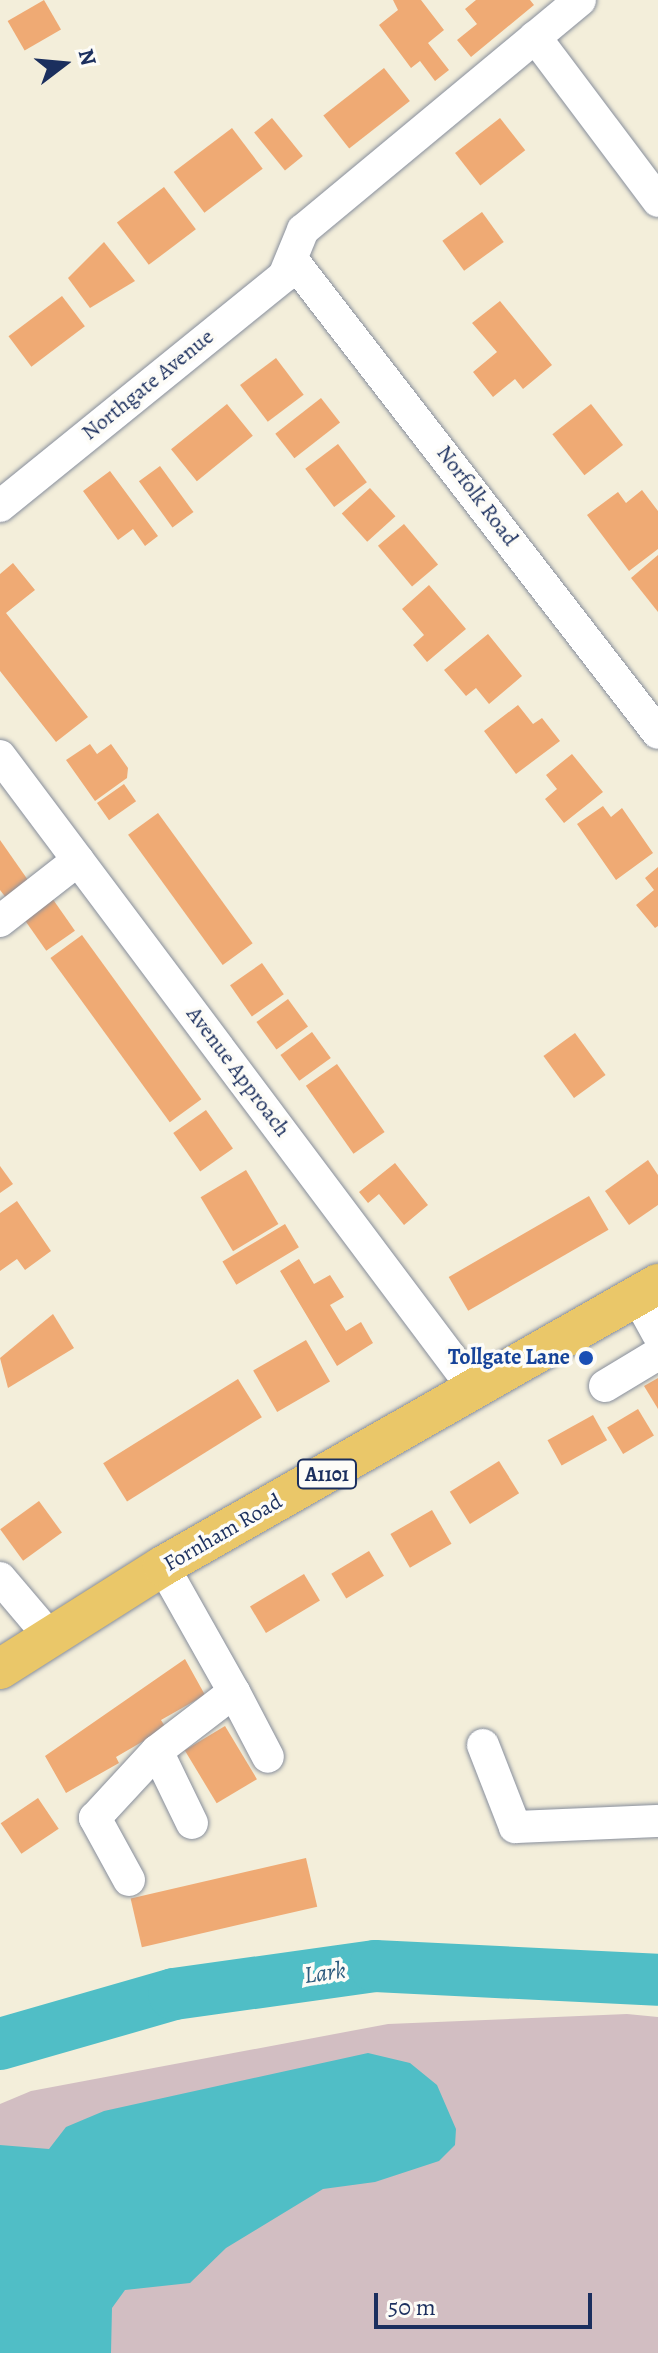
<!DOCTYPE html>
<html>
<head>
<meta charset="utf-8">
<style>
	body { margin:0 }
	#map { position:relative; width:658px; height:2353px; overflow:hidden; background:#f3eeda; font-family:Alegreya,serif }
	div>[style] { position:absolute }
	.industrial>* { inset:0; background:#d2bec2 }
	.water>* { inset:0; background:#50bec6 }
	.river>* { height:52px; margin:-26px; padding:0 26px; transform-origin:26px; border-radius:26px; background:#50bec6 }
	.building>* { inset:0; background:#efaa74; transform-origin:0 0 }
	.roads { filter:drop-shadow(0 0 2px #878e9c) drop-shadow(0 0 2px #878e9c) }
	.minor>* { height:32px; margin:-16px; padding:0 16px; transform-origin:16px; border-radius:16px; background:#fff }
	.major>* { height:40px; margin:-20px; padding:0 20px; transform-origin:20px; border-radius:20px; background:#eac769 }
	.dots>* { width:22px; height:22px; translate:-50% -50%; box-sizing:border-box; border:4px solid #fdfcf7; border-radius:50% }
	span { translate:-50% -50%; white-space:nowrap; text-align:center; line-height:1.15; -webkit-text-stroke:7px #fdfcf7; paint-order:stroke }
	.shield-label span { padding:2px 6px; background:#fdfcf7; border:2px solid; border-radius:6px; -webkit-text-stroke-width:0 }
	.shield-label { font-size:20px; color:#1b2f5e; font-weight:700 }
	.street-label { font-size:22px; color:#1b2f5e }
	.transit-label { font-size:22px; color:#164399; font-weight:700 }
	.right { translate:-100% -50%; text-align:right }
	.water-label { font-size:24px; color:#2b5a7d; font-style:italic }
	.north { position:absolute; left:24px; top:24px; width:80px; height:80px; -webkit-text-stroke:6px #fdfcf7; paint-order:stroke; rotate:74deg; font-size:22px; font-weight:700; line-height:32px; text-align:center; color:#1b2f5e }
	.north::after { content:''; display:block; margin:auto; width:28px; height:36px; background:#1b2f5e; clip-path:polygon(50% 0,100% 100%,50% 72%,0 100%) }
	.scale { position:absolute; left:374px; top:2293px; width:218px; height:36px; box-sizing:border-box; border:4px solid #1b2f5e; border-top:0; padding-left:10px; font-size:24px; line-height:28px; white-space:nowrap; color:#1b2f5e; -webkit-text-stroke:6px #fdfcf7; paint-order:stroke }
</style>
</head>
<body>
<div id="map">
	<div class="industrial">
		<i style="clip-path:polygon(627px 2014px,658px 2017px,658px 2353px,0 2353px,0 2104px,31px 2091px,388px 2024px)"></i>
	</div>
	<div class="water">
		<i style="clip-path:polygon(368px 2053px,410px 2063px,437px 2085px,456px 2129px,455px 2145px,439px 2161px,375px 2182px,323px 2189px,226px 2248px,190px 2283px,125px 2290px,112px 2308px,111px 2353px,0 2353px,0 2145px,49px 2149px,66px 2127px,104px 2111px)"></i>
	</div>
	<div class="river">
		<i style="left:0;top:2044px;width:181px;rotate:-16deg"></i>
		<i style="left:174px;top:1994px;width:203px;rotate:-7.9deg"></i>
		<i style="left:375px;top:1966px;width:283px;rotate:2.8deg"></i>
	</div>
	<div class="building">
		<i style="left:44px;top:0;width:34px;height:42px;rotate:60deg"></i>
		<i style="clip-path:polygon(393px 0,421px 0,444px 30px,428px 43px,449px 70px,435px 81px,420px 61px,411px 68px,379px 25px,398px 10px)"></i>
		<i style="clip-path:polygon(476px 0,530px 0,534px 5px,471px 57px,457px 40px,477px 24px,465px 9px)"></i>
		<i style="left:384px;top:68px;width:42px;height:77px;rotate:52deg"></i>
		<i style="left:272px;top:118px;width:49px;height:23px;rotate:51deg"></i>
		<i style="left:500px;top:118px;width:41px;height:57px;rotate:52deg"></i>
		<i style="left:232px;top:128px;width:51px;height:73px;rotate:53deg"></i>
		<i style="left:164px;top:187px;width:53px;height:59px;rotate:53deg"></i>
		<i style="left:482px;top:212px;width:37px;height:49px;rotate:54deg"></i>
		<i style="clip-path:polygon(104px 242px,135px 281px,90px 308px,68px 278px)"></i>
		<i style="left:62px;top:296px;width:38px;height:67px;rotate:53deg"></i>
		<i style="clip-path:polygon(500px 301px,552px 365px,523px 389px,515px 379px,493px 397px,473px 372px,497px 352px,472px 323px)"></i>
		<i style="left:276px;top:358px;width:46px;height:45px;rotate:53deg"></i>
		<i style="left:321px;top:398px;width:31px;height:58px;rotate:52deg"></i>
		<i style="left:227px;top:404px;width:41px;height:72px;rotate:51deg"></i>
		<i style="left:591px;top:404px;width:52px;height:49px;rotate:52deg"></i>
		<i style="left:338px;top:444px;width:48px;height:41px;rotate:53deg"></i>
		<i style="left:160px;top:466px;width:57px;height:26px;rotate:54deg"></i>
		<i style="clip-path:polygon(110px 471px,158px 536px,145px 546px,133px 529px,118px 540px,83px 491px)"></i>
		<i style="left:370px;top:488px;width:38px;height:38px;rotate:48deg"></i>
		<i style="clip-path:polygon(642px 490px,658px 511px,658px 549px,629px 571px,587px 515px,618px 492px,626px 503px)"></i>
		<i style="left:404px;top:524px;width:53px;height:34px;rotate:50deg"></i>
		<i style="clip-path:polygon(658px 555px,658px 612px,631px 578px)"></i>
		<i style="clip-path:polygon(13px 563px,35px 590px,6px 613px,88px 717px,56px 742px,0 671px,0 574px)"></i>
		<i style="clip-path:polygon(429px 585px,466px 629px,427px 662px,413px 645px,424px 635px,402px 609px)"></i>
		<i style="clip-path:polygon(488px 634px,522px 676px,489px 704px,476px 688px,466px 696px,444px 670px)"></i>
		<i style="clip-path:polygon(518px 705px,533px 724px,542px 718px,560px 741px,516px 774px,484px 731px)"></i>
		<i style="clip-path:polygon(90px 744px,97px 754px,111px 744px,128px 768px,127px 778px,95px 801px,66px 760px)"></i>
		<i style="clip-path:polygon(572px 754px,603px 792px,564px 823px,545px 799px,557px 789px,546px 775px)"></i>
		<i style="left:124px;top:784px;width:21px;height:33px;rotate:55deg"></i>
		<i style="clip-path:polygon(603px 806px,611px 817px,622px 808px,653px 853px,616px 880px,577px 824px)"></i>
		<i style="left:158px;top:813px;width:161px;height:37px;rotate:54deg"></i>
		<i style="clip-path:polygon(0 840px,30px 883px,7px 899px,0 890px)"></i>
		<i style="clip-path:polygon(658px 867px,658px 926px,655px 928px,636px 905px,654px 890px,645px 878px)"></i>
		<i style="left:52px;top:898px;width:40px;height:35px;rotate:55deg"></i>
		<i style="left:82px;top:935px;width:203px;height:39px;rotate:54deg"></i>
		<i style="left:262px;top:963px;width:38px;height:39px;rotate:55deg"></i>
		<i style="left:288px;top:999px;width:34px;height:39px;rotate:54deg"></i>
		<i style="left:312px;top:1032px;width:32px;height:39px;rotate:54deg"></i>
		<i style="left:575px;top:1033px;width:52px;height:39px;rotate:54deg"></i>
		<i style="left:337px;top:1064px;width:83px;height:38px;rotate:55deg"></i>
		<i style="left:206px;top:1110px;width:47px;height:40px;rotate:55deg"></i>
		<i style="clip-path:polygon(648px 1160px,658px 1175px,658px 1205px,629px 1225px,605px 1191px)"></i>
		<i style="clip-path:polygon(395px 1163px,428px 1205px,404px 1225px,379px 1194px,368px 1203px,359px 1192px)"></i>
		<i style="clip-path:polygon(0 1166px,13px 1184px,0 1193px)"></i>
		<i style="left:246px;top:1170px;width:63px;height:53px;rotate:59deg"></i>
		<i style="left:589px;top:1196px;width:39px;height:162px;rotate:60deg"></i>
		<i style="clip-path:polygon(17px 1201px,51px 1251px,25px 1270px,17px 1259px,0 1271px,0 1213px)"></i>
		<i style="left:285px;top:1224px;width:27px;height:73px;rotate:59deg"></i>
		<i style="clip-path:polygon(299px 1259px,314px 1284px,330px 1275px,344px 1297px,330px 1305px,346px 1331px,361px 1322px,373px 1343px,337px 1366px,280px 1271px)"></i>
		<i style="clip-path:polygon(53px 1314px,74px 1348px,8px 1388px,0 1358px)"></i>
		<i style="left:306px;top:1340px;width:48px;height:61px;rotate:60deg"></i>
		<i style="clip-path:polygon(658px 1378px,658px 1409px,644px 1386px)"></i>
		<i style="left:238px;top:1379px;width:45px;height:159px;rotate:58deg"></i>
		<i style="left:638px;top:1409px;width:31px;height:36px;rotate:59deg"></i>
		<i style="left:593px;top:1415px;width:29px;height:52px;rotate:61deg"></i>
		<i style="left:499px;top:1461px;width:38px;height:58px;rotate:58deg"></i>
		<i style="left:39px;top:1501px;width:39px;height:48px;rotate:54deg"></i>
		<i style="left:432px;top:1510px;width:39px;height:48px;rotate:60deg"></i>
		<i style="left:369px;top:1551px;width:29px;height:44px;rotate:59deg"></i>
		<i style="left:304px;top:1574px;width:31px;height:63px;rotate:59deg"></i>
		<i style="clip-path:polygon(185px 1659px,205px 1695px,161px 1720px,166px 1728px,116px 1757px,119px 1763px,66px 1793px,45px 1756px)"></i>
		<i style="left:225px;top:1726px;width:62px;height:47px;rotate:59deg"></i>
		<i style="left:38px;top:1798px;width:37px;height:45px;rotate:56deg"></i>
		<i style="left:306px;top:1858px;width:50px;height:180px;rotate:77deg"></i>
	</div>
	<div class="roads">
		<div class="minor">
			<i style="left:535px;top:37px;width:205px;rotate:53.1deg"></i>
			<i style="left:294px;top:262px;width:595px;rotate:52.3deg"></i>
			<i style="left:0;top:506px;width:365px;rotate:-39deg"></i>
			<i style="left:284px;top:276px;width:50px;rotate:-67.6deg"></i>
			<i style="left:303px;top:230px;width:360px;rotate:-39.7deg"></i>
			<i style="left:0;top:756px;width:792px;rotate:53.16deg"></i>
			<i style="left:0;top:921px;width:99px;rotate:-38deg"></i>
			<i style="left:637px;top:1296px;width:43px;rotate:61.1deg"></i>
			<i style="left:605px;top:1386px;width:62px;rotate:-31.1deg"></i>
			<i style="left:0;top:1578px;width:77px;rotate:49.7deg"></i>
			<i style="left:234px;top:1692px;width:73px;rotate:62.4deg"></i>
			<i style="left:483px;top:1745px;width:88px;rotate:68.7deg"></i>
			<i style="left:515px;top:1827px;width:143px;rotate:-2.4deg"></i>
			<i style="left:157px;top:1751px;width:80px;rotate:64.1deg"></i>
			<i style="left:129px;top:1880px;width:71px;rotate:-118.7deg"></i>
			<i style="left:95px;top:1818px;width:91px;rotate:-47.2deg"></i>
			<i style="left:157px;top:1751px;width:97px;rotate:-37.5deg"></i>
			<i style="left:234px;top:1692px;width:145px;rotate:-119.4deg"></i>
		</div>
		<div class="major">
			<i style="left:0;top:1669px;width:193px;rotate:-32.3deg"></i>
			<i style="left:163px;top:1566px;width:570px;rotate:-29.67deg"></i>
		</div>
	</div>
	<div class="dots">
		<i style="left:586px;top:1358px;background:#1a4fb4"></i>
	</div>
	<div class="shield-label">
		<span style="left:327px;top:1474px">A1101</span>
	</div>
	<div class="street-label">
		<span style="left:148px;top:385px;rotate:-39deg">Northgate Avenue</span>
		<span style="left:477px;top:496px;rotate:53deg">Norfolk Road</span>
		<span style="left:238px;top:1072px;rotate:53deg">Avenue Approach</span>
		<span style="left:223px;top:1533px;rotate:-30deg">Fornham Road</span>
	</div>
	<div class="transit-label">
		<span class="right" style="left:570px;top:1358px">Tollgate Lane</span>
	</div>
	<div class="water-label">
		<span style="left:325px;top:1973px;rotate:-8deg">Lark</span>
	</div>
	<div class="north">N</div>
	<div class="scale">50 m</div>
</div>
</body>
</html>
